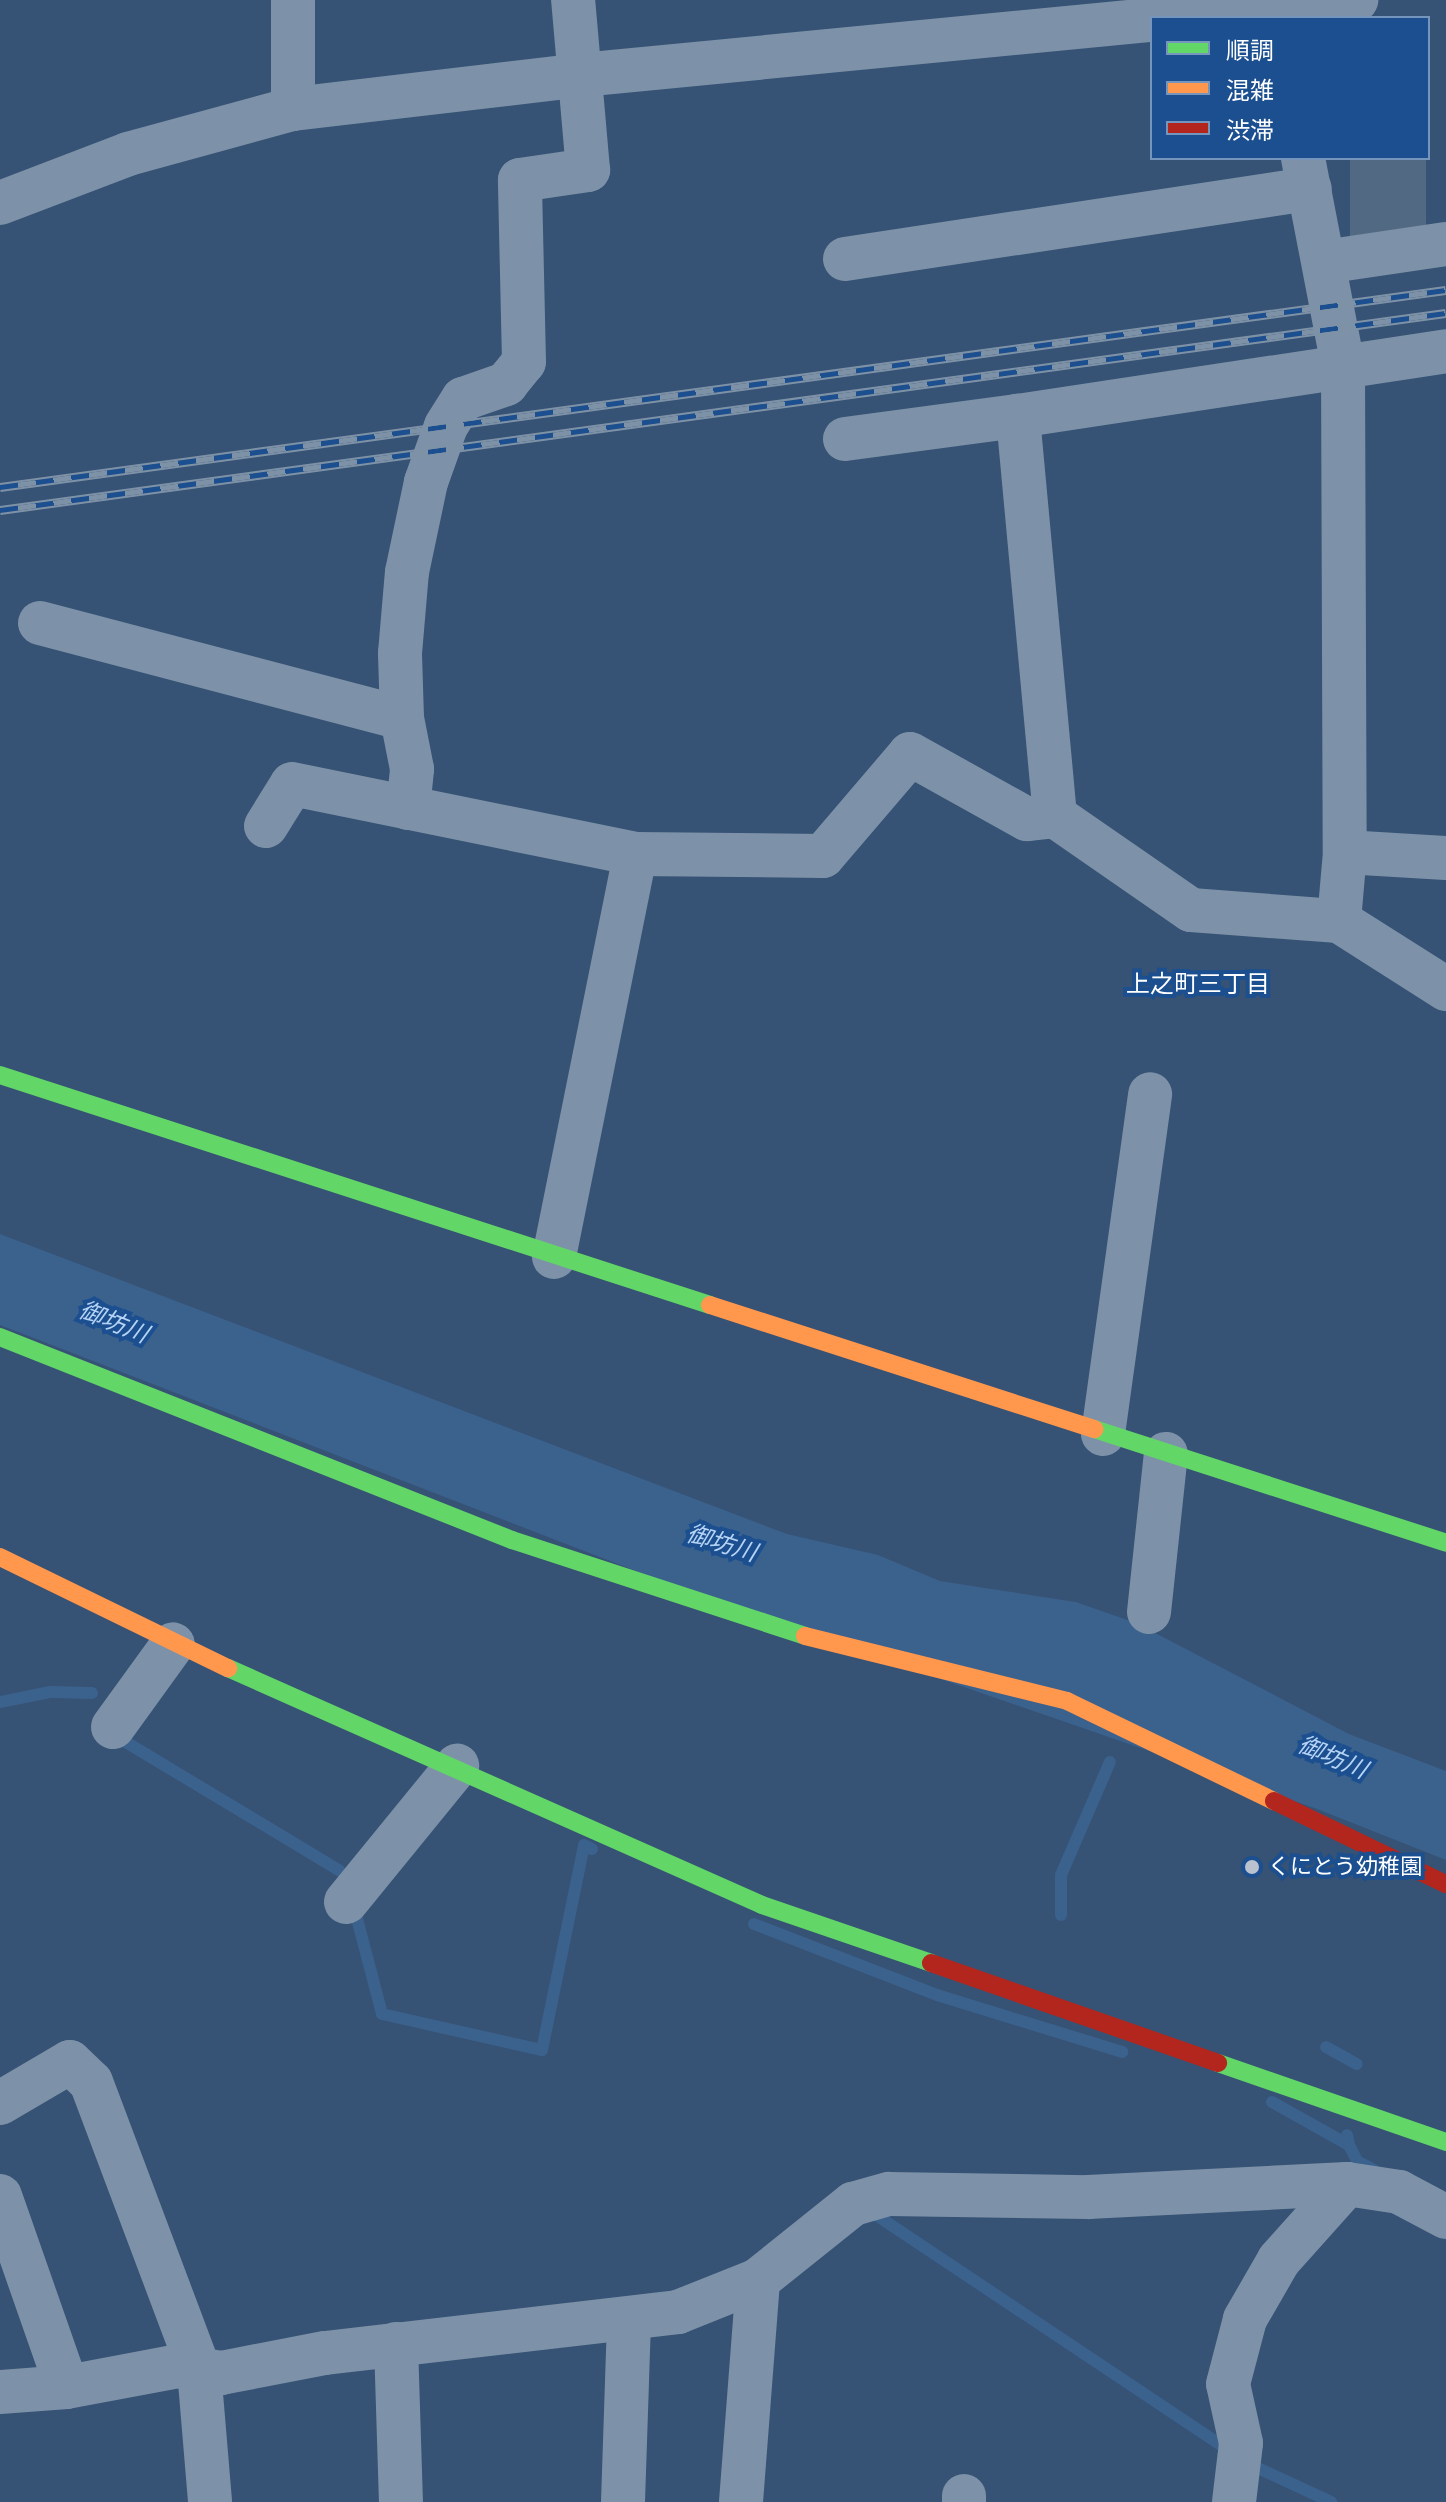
<!DOCTYPE html>
<html>
<head>
<meta charset="utf-8">
<style>
	body { margin:0 }
	#map { position:relative; width:1446px; height:2502px; overflow:hidden; background:#365274; font-family:Manrope,"Noto Sans JP",sans-serif }
	div>[style] { position:absolute }
	.water>* { inset:0; background:#3b618d }
	.stream>* { height:12px; margin:-6px; padding:0 6px; transform-origin:6px; border-radius:6px; background:#3b618d }
	.building>* { inset:0; background:#526984; transform-origin:0 0 }
	.street>* { height:44px; margin:-22px; padding:0 22px; transform-origin:22px; border-radius:22px; background:#7d92a8 }
	.fast>* { height:18px; margin:-9px; padding:0 9px; transform-origin:9px; border-radius:9px; background:#63d668 }
	.slow>* { height:18px; margin:-9px; padding:0 9px; transform-origin:9px; border-radius:9px; background:#ff974d }
	.jam>* { height:18px; margin:-9px; padding:0 9px; transform-origin:9px; border-radius:9px; background:#b3261e }
	.rail>* { height:9px; margin-top:-4.5px; transform-origin:0; background:repeating-linear-gradient(90deg,#1b4f8f 0 18px,#7e92a7 0 36px); box-sizing:border-box; border-block:2px solid #7e92a7 }
	.dots>* { width:22px; height:22px; translate:-50% -50%; box-sizing:border-box; border:4px solid #1b4f8f; border-radius:50% }
	span { translate:-50% -50%; white-space:nowrap; text-align:center; line-height:1.15; -webkit-text-stroke:8px #1b4f8f; paint-order:stroke }
	.poi-label { font-size:22px; color:#fff }
	.left { translate:0 -50%; text-align:left }
	.neighbourhood-label { font-size:24px; color:#fff }
	.water-label { font-size:24px; color:#b5d3f5; font-style:italic }
	.legend { position:absolute; left:1150px; top:16px; width:280px; height:144px; box-sizing:border-box; background:#1b4f8f; border:2px solid #7695bc; margin:0; padding:10px 14px; list-style:none; font-size:24px; color:#fff }
	.legend li { display:flex; align-items:center; gap:16px; height:40px }
	.legend b { width:40px; border:2px solid #7695bc }
</style>
</head>
<body>
<div id="map">
	<div class="water">
		<i style="clip-path:polygon(0 1234px,787px 1534px,878px 1555px,940px 1581px,1076px 1602px,1136px 1623px,1349px 1734px,1446px 1771px,1446px 1860px,1317px 1809px,698px 1595px,0 1325px)"></i>
	</div>
	<div class="stream">
		<i style="left:0;top:1702px;width:51px;rotate:-11.3deg"></i>
		<i style="left:50px;top:1692px;width:42px;rotate:1.4deg"></i>
		<i style="left:124px;top:1741px;width:251px;rotate:31deg"></i>
		<i style="left:355px;top:1911px;width:106px;rotate:75.3deg"></i>
		<i style="left:382px;top:2014px;width:164px;rotate:12.7deg"></i>
		<i style="left:542px;top:2050px;width:209px;rotate:-78.4deg"></i>
		<i style="left:584px;top:1845px;width:9px;rotate:27deg"></i>
		<i style="left:1061px;top:1915px;width:40px;rotate:-90deg"></i>
		<i style="left:1061px;top:1875px;width:123px;rotate:-66.6deg"></i>
		<i style="left:754px;top:1924px;width:196px;rotate:21.2deg"></i>
		<i style="left:937px;top:1995px;width:194px;rotate:17.1deg"></i>
		<i style="left:1326px;top:2047px;width:35px;rotate:29deg"></i>
		<i style="left:1272px;top:2102px;width:88px;rotate:29.2deg"></i>
		<i style="left:1349px;top:2145px;width:10px;rotate:-101deg"></i>
		<i style="left:1349px;top:2145px;width:18px;rotate:63deg"></i>
		<i style="left:1357px;top:2161px;width:19px;rotate:28deg"></i>
		<i style="left:870px;top:2211px;width:433px;rotate:33.7deg"></i>
		<i style="left:1245px;top:2462px;width:95px;rotate:24.9deg"></i>
	</div>
	<div class="building">
		<i style="left:1350px;top:158px;width:76px;height:78px"></i>
	</div>
	<div class="street">
		<i style="left:293px;top:0;width:109px;rotate:90deg"></i>
		<i style="left:1303px;top:158px;width:211px;rotate:79.1deg"></i>
		<i style="left:1343px;top:365px;width:487px;rotate:89.8deg"></i>
		<i style="left:1345px;top:852px;width:69px;rotate:95deg"></i>
		<i style="left:1339px;top:921px;width:127px;rotate:32.4deg"></i>
		<i style="left:0;top:203px;width:137px;rotate:-20.9deg"></i>
		<i style="left:128px;top:154px;width:171px;rotate:-15.3deg"></i>
		<i style="left:293px;top:109px;width:290px;rotate:-6.7deg"></i>
		<i style="left:581px;top:75px;width:779px;rotate:-5.53deg"></i>
		<i style="left:845px;top:259px;width:470px;rotate:-8.6deg"></i>
		<i style="left:1324px;top:262px;width:123px;rotate:-8.4deg"></i>
		<i style="left:845px;top:439px;width:175px;rotate:-7.6deg"></i>
		<i style="left:40px;top:623px;width:374px;rotate:14.7deg"></i>
		<i style="left:408px;top:808px;width:39px;rotate:-84deg"></i>
		<i style="left:412px;top:769px;width:52px;rotate:-101.1deg"></i>
		<i style="left:402px;top:718px;width:65px;rotate:-91.8deg"></i>
		<i style="left:400px;top:653px;width:81px;rotate:-85.1deg"></i>
		<i style="left:407px;top:572px;width:92px;rotate:-78.1deg"></i>
		<i style="left:426px;top:482px;width:59px;rotate:-70.3deg"></i>
		<i style="left:446px;top:426px;width:32px;rotate:-58deg"></i>
		<i style="left:463px;top:399px;width:46px;rotate:-19.2deg"></i>
		<i style="left:506px;top:384px;width:28px;rotate:-51deg"></i>
		<i style="left:524px;top:362px;width:182px;rotate:-91.3deg"></i>
		<i style="left:520px;top:180px;width:69px;rotate:-8.4deg"></i>
		<i style="left:588px;top:170px;width:171px;rotate:-95deg"></i>
		<i style="left:1055px;top:816px;width:402px;rotate:-95.3deg"></i>
		<i style="left:1018px;top:416px;width:433px;rotate:-8.6deg"></i>
		<i style="left:266px;top:826px;width:49px;rotate:-58.2deg"></i>
		<i style="left:292px;top:784px;width:350px;rotate:11.5deg"></i>
		<i style="left:1345px;top:852px;width:101px;rotate:3.4deg"></i>
		<i style="left:554px;top:1257px;width:411px;rotate:-78.6deg"></i>
		<i style="left:635px;top:854px;width:188px;rotate:0.6deg"></i>
		<i style="left:823px;top:856px;width:134px;rotate:-49.5deg"></i>
		<i style="left:910px;top:754px;width:134px;rotate:29.1deg"></i>
		<i style="left:1027px;top:819px;width:28px;rotate:-6deg"></i>
		<i style="left:1055px;top:816px;width:165px;rotate:34.7deg"></i>
		<i style="left:1191px;top:910px;width:148px;rotate:4.3deg"></i>
		<i style="left:1103px;top:1434px;width:343px;rotate:-82.1deg"></i>
		<i style="left:1149px;top:1612px;width:159px;rotate:-83.9deg"></i>
		<i style="left:113px;top:1727px;width:102px;rotate:-54.1deg"></i>
		<i style="left:346px;top:1902px;width:176px;rotate:-50.8deg"></i>
		<i style="left:0;top:2103px;width:81px;rotate:-30.4deg"></i>
		<i style="left:70px;top:2062px;width:29px;rotate:44deg"></i>
		<i style="left:91px;top:2082px;width:308px;rotate:69.4deg"></i>
		<i style="left:199px;top:2370px;width:132px;rotate:85.2deg"></i>
		<i style="left:0;top:2196px;width:202px;rotate:70.7deg"></i>
		<i style="left:396px;top:2344px;width:158px;rotate:88.2deg"></i>
		<i style="left:0;top:2392px;width:67px;rotate:-4.3deg"></i>
		<i style="left:67px;top:2387px;width:113px;rotate:-10.7deg"></i>
		<i style="left:178px;top:2366px;width:44px;rotate:9.2deg"></i>
		<i style="left:221px;top:2373px;width:106px;rotate:-10.9deg"></i>
		<i style="left:325px;top:2353px;width:355px;rotate:-6.6deg"></i>
		<i style="left:678px;top:2312px;width:86px;rotate:-21.8deg"></i>
		<i style="left:758px;top:2280px;width:122px;rotate:-38.7deg"></i>
		<i style="left:853px;top:2204px;width:37px;rotate:-16deg"></i>
		<i style="left:889px;top:2194px;width:199px;rotate:0.9deg"></i>
		<i style="left:1088px;top:2197px;width:259px;rotate:-2.9deg"></i>
		<i style="left:1347px;top:2184px;width:53px;rotate:8.7deg"></i>
		<i style="left:1399px;top:2192px;width:53px;rotate:28deg"></i>
		<i style="left:623px;top:2502px;width:182px;rotate:-88.1deg"></i>
		<i style="left:741px;top:2502px;width:223px;rotate:-85.6deg"></i>
		<i style="left:964px;top:2502px;width:6px;rotate:-90deg"></i>
		<i style="left:1234px;top:2502px;width:59px;rotate:-83.2deg"></i>
		<i style="left:1241px;top:2443px;width:60px;rotate:-102.4deg"></i>
		<i style="left:1228px;top:2384px;width:67px;rotate:-75.3deg"></i>
		<i style="left:1245px;top:2319px;width:68px;rotate:-60deg"></i>
		<i style="left:1279px;top:2260px;width:102px;rotate:-48.2deg"></i>
	</div>
	<div class="fast">
		<i style="left:0;top:1075px;width:746px;rotate:17.95deg"></i>
		<i style="left:0;top:1337px;width:551px;rotate:21.63deg"></i>
		<i style="left:512px;top:1540px;width:308px;rotate:18.1deg"></i>
		<i style="left:1094px;top:1429px;width:370px;rotate:17.9deg"></i>
		<i style="left:228px;top:1668px;width:584px;rotate:23.93deg"></i>
		<i style="left:762px;top:1905px;width:179px;rotate:18.9deg"></i>
		<i style="left:1218px;top:2063px;width:241px;rotate:19.1deg"></i>
	</div>
	<div class="slow">
		<i style="left:710px;top:1305px;width:404px;rotate:17.9deg"></i>
		<i style="left:0;top:1557px;width:254px;rotate:26deg"></i>
		<i style="left:805px;top:1636px;width:270px;rotate:13.9deg"></i>
		<i style="left:1067px;top:1701px;width:230px;rotate:25.8deg"></i>
	</div>
	<div class="jam">
		<i style="left:1274px;top:1801px;width:191px;rotate:25.8deg"></i>
		<i style="left:931px;top:1963px;width:304px;rotate:19.2deg"></i>
	</div>
	<div class="rail">
		<i style="left:0;top:487px;width:1459px;rotate:-7.76deg"></i>
		<i style="left:0;top:510px;width:1459px;rotate:-7.76deg"></i>
	</div>
	<div class="dots">
		<i style="left:1252px;top:1867px;background:#b9c2ce"></i>
	</div>
	<div class="poi-label">
		<span class="left" style="left:1268px;top:1867px">くにとう幼稚園</span>
	</div>
	<div class="neighbourhood-label">
		<span style="left:1198px;top:983px">上之町三丁目</span>
	</div>
	<div class="water-label">
		<span style="left:114px;top:1321px;rotate:22deg">御坊川</span>
		<span style="left:722px;top:1542px;rotate:17deg">御坊川</span>
		<span style="left:1333px;top:1756px;rotate:23deg">御坊川</span>
	</div>
	<ul class="legend">
	<li><b style="height:10px;background:#63d668"></b>順調</li>
	<li><b style="height:10px;background:#ff974d"></b>混雑</li>
	<li><b style="height:10px;background:#b3261e"></b>渋滞</li>
	</ul>
</div>
</body>
</html>
